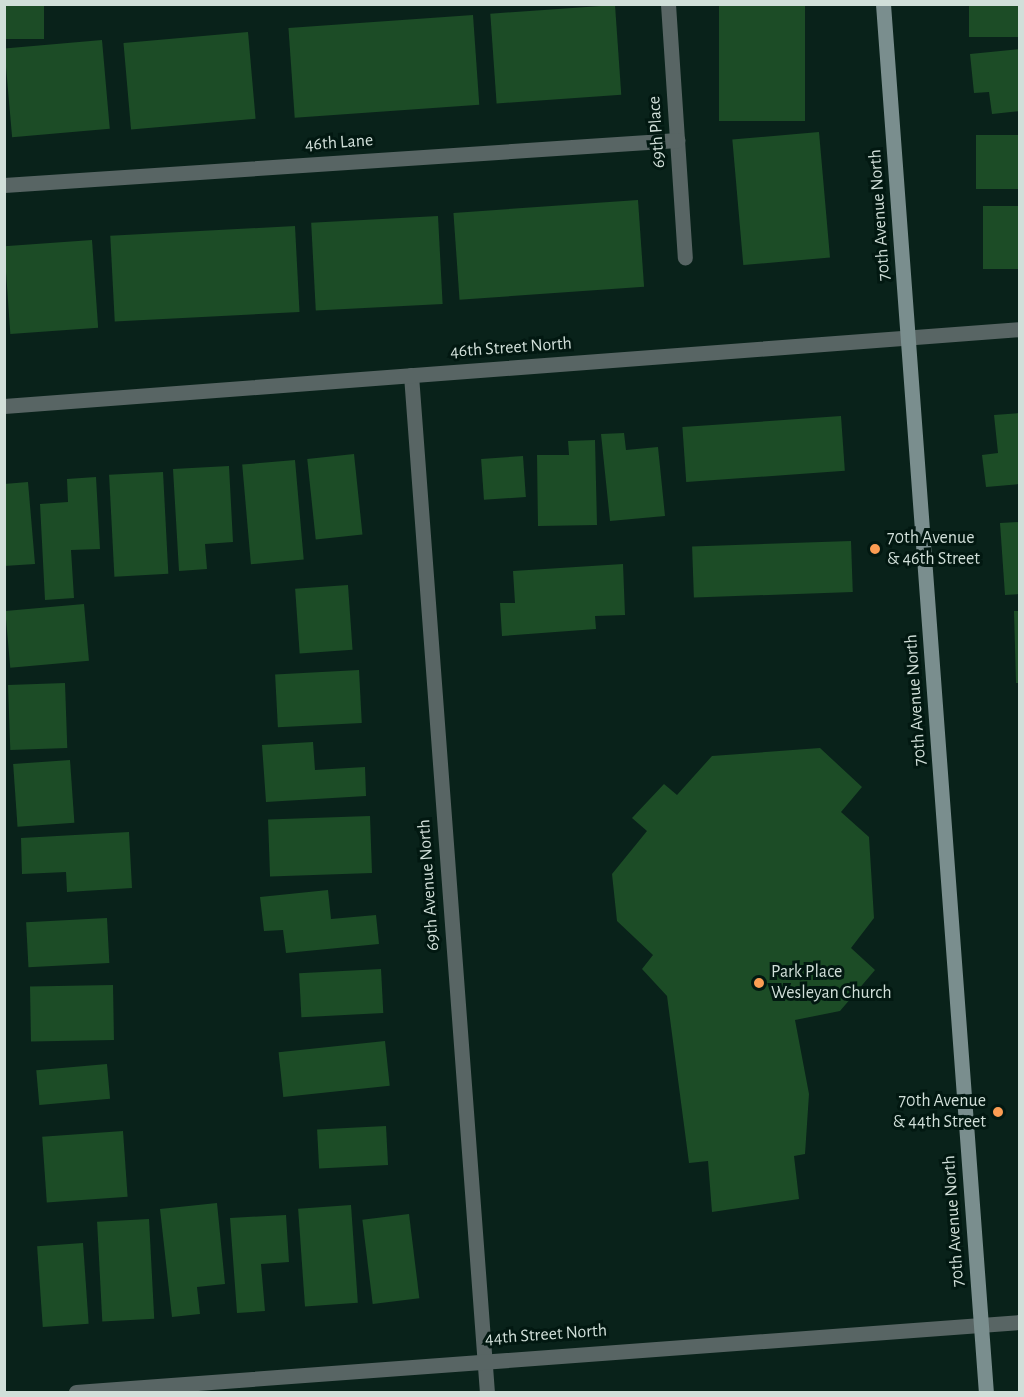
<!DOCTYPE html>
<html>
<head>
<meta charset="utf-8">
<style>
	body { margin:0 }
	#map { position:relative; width:1024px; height:1397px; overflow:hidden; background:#09221a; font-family:"Alegreya Sans",sans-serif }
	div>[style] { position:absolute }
	.building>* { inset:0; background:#1c4c26; transform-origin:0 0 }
	.street>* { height:15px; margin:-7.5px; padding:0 7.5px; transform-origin:7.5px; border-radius:7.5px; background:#586564 }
	.secondary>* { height:15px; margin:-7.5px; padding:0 7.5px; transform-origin:7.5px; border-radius:7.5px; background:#7a8e8e }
	.dots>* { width:16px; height:16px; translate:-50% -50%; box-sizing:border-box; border:3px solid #021811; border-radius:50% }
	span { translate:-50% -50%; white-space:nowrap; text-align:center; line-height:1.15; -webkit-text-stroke:6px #021811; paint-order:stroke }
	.street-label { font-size:18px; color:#d1dfd9 }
	.poi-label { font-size:18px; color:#d1dfd9 }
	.left { translate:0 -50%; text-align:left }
	.right { translate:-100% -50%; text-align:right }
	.frame { position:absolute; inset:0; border:6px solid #d1dfd9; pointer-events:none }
</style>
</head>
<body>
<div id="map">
	<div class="building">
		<i style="left:719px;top:4px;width:86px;height:117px"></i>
		<i style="left:969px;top:4px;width:51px;height:33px"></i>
		<i style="left:4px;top:5px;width:40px;height:34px"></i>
		<i style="left:615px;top:5px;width:90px;height:125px;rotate:86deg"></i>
		<i style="left:473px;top:15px;width:90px;height:185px;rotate:86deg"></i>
		<i style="left:248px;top:32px;width:87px;height:125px;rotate:85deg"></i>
		<i style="left:102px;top:40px;width:89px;height:98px;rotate:85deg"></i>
		<i style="clip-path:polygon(1020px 49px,1020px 111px,992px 114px,989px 92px,974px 93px,970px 54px)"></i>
		<i style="left:819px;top:132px;width:126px;height:87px;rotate:85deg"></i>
		<i style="left:1020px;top:135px;width:54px;height:44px;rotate:90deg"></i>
		<i style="left:638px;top:200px;width:87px;height:185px;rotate:86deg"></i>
		<i style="left:1020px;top:206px;width:63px;height:37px;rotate:90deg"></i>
		<i style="left:438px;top:216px;width:88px;height:127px;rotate:87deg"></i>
		<i style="left:295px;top:226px;width:86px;height:185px;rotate:87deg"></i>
		<i style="left:92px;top:240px;width:88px;height:88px;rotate:86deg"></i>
		<i style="clip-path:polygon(1020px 413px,1020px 484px,986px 487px,982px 455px,998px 453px,994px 415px)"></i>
		<i style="left:841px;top:416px;width:55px;height:159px;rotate:86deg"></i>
		<i style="clip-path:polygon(624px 433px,626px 450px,658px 447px,665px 516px,610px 521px,601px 434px)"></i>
		<i style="clip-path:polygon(595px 440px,597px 525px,538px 526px,537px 455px,569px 455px,568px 441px)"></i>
		<i style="left:354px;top:454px;width:81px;height:47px;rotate:84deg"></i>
		<i style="left:523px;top:456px;width:41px;height:42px;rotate:86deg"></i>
		<i style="left:295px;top:460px;width:100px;height:53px;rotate:85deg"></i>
		<i style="clip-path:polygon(229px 466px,233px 542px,205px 544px,207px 569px,179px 571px,173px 469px)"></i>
		<i style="left:163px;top:472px;width:102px;height:54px;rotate:87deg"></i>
		<i style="clip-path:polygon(96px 477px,100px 549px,71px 550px,74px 598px,45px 600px,40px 504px,68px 502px,67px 479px)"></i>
		<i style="clip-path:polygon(28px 482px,35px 564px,4px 566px,4px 484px)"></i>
		<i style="clip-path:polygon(1020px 522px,1020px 594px,1005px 595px,1000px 523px)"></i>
		<i style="left:851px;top:541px;width:51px;height:159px;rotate:88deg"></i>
		<i style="clip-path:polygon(623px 564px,625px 615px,595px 616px,596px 629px,502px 636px,500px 603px,515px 603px,513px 571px)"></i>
		<i style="left:348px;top:585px;width:65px;height:53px;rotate:86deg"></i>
		<i style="left:84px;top:604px;width:57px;height:79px;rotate:85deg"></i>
		<i style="clip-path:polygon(1014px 611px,1020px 611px,1020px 683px,1016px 683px)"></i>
		<i style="left:359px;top:670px;width:53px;height:84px;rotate:87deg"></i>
		<i style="left:65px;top:683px;width:65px;height:57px;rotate:88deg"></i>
		<i style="clip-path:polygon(313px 742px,315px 770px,365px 767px,366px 796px,266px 802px,262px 745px)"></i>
		<i style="clip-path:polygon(820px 748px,862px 787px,841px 812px,869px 837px,874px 918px,851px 948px,875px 970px,840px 1011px,795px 1020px,809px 1094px,805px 1154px,794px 1156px,799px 1199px,712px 1212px,708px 1161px,689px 1163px,667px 996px,642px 969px,653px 955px,617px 921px,612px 874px,647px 831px,632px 818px,664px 784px,677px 795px,712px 756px)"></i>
		<i style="left:70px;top:760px;width:63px;height:57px;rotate:86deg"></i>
		<i style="left:370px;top:816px;width:57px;height:102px;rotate:88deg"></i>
		<i style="clip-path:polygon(129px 832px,132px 888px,67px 892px,66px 872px,22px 874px,21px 838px)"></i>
		<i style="clip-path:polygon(328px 890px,331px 919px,376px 915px,379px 944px,286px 953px,283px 930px,264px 931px,260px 897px)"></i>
		<i style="left:107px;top:918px;width:45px;height:81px;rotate:87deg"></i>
		<i style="left:381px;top:969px;width:44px;height:82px;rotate:87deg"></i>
		<i style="left:113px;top:985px;width:55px;height:83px;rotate:89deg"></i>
		<i style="left:385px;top:1041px;width:45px;height:107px;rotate:84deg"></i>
		<i style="left:107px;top:1064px;width:35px;height:71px;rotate:85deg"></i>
		<i style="left:386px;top:1126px;width:39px;height:69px;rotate:87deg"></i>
		<i style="left:123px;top:1131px;width:66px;height:81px;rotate:86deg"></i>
		<i style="clip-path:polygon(217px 1203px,225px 1284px,197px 1287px,200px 1314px,172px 1317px,160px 1209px)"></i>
		<i style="left:351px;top:1205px;width:98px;height:53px;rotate:86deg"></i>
		<i style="left:409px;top:1214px;width:85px;height:47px;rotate:83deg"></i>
		<i style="clip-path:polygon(286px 1215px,289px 1262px,261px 1264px,265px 1311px,237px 1313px,230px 1218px)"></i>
		<i style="left:149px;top:1219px;width:100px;height:52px;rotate:87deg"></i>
		<i style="left:83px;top:1243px;width:81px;height:46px;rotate:86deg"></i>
	</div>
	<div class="street">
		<i style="left:668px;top:4px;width:254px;rotate:86.2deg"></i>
		<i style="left:4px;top:185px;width:675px;rotate:-3.83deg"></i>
		<i style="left:411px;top:375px;width:1020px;rotate:85.73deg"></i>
		<i style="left:4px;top:406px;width:1019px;rotate:-4.33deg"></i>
		<i style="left:76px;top:1392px;width:947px;rotate:-4.24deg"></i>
	</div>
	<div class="secondary">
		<i style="left:883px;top:4px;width:1392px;rotate:85.76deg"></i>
	</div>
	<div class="dots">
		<i style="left:875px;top:549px;background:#fc9d53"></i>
		<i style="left:759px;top:983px;background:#fc9d53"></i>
		<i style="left:998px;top:1112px;background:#fc9d53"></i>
	</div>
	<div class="street-label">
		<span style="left:657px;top:132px;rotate:-94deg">69th Place</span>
		<span style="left:339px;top:143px;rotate:-4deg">46th Lane</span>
		<span style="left:880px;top:215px;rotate:-94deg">70th Avenue North</span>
		<span style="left:511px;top:348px;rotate:-4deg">46th Street North</span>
		<span style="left:916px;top:700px;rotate:-94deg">70th Avenue North</span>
		<span style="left:429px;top:885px;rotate:-94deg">69th Avenue North</span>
		<span style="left:954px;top:1221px;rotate:-94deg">70th Avenue North</span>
		<span style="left:546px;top:1335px;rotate:-4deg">44th Street North</span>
	</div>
	<div class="poi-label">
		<span class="left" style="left:887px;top:549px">70th Avenue<br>&amp; 46th Street</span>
		<span class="left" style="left:771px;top:983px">Park Place<br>Wesleyan Church</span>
		<span class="right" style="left:986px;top:1112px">70th Avenue<br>&amp; 44th Street</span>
	</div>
	<div class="frame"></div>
</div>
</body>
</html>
